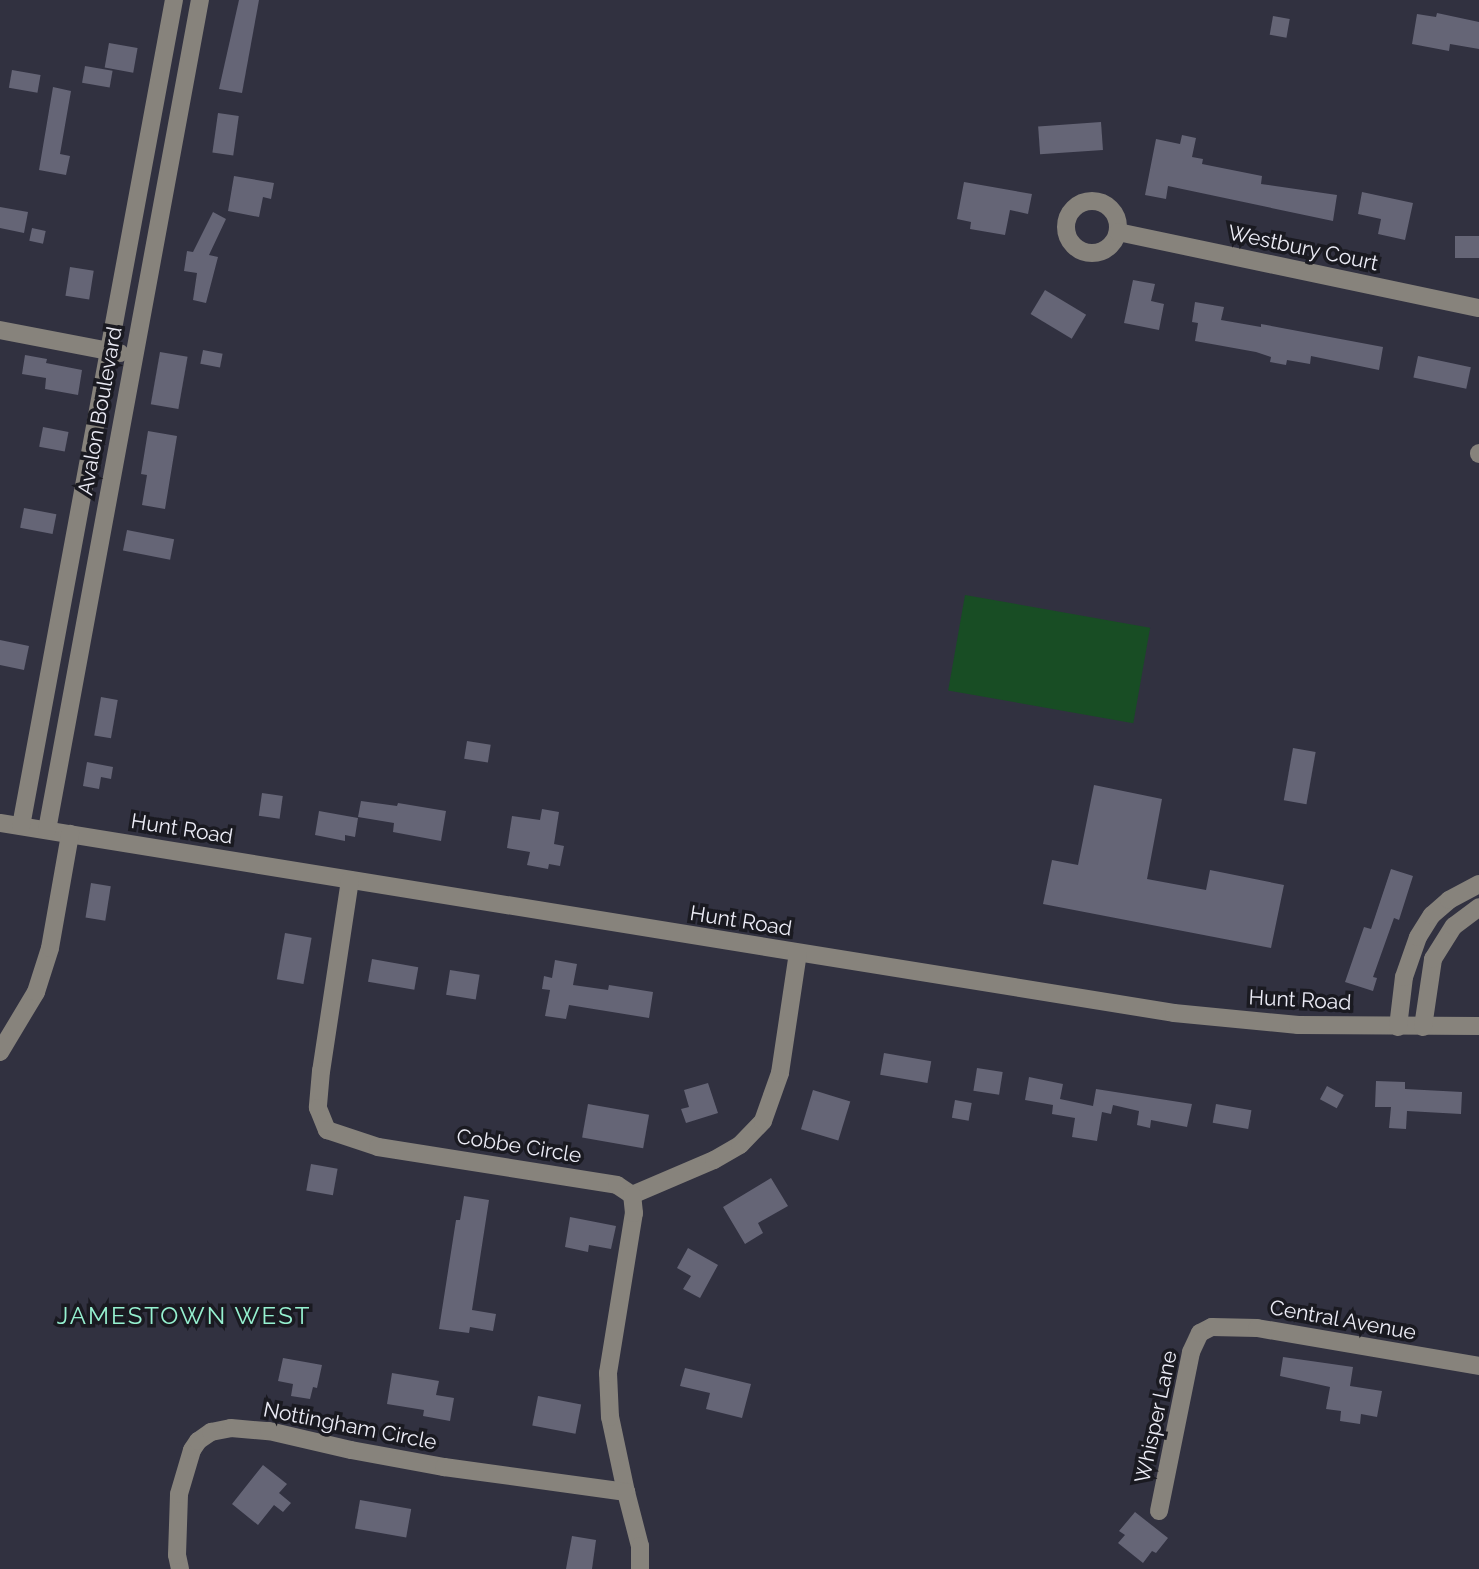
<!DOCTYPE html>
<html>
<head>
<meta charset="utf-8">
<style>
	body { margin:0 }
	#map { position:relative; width:1479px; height:1569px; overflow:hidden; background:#313140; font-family:Raleway,sans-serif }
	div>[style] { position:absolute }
	.green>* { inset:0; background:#184d24; transform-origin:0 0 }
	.building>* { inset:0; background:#656576; transform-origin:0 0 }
	.minor>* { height:18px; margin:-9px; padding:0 9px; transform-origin:9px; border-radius:9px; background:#87837c }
	.minor>.ring { margin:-9px; padding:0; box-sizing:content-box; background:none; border:18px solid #87837c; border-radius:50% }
	span { translate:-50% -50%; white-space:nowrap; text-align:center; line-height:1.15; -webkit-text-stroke:7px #1a1a21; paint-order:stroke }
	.street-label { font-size:21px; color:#ececf6 }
	.quarter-label { font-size:24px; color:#96f2d1; letter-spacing:2px }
</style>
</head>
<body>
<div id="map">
	<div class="green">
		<i style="left:965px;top:595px;width:188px;height:97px;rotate:10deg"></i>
	</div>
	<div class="building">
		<i style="clip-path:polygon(239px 0,259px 0,242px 93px,219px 89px)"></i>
		<i style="clip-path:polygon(1437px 13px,1479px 22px,1479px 49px,1450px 44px,1449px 51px,1412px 44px,1417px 14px,1436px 17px)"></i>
		<i style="left:1273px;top:16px;width:17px;height:19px;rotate:10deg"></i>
		<i style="left:109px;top:43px;width:29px;height:25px;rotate:10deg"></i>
		<i style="left:85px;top:66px;width:28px;height:17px;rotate:10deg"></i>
		<i style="left:12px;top:70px;width:29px;height:18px;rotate:10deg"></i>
		<i style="clip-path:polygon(53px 87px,71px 91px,60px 154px,70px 156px,66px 175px,39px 170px)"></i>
		<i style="left:218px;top:113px;width:21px;height:40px;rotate:8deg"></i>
		<i style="left:1101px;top:122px;width:28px;height:63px;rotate:86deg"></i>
		<i style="clip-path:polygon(1182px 135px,1196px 138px,1192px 157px,1203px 159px,1202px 164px,1262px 176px,1261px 184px,1337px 195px,1333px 221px,1168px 186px,1166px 199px,1145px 195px,1156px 139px,1180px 144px)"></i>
		<i style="clip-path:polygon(234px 176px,274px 183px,271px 199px,263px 197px,259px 217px,228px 211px)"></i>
		<i style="clip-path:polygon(964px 182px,1032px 194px,1028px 214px,1010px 210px,1005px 235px,970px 229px,971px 222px,957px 219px)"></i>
		<i style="clip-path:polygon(1362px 192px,1413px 203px,1405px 240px,1378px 234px,1381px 219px,1358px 214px)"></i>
		<i style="clip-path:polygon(0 207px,28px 212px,24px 233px,0 228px)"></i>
		<i style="clip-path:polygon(213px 212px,226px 219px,209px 255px,218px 257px,206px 303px,193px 300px,197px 273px,184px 271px,187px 251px,193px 252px)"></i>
		<i style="left:32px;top:228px;width:14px;height:13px;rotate:12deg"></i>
		<i style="left:1479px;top:236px;width:22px;height:24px;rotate:90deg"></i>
		<i style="left:70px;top:267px;width:24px;height:29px;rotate:9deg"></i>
		<i style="clip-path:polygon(1133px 280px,1155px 284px,1151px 301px,1164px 304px,1159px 330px,1124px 323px)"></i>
		<i style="left:1045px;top:290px;width:48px;height:28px;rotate:31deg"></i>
		<i style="clip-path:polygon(1195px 302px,1224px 307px,1221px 320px,1261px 327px,1261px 324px,1383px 347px,1379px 370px,1311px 356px,1310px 364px,1287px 360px,1286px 365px,1270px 362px,1271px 357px,1256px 352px,1195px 341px,1198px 323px,1192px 322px)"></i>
		<i style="left:203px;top:350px;width:20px;height:14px;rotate:11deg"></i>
		<i style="left:160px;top:352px;width:28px;height:53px;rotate:10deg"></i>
		<i style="clip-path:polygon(25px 355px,47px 359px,46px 363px,82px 370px,78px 395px,45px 389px,46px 378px,22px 374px)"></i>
		<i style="left:1418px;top:356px;width:54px;height:22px;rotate:12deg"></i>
		<i style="left:43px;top:427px;width:26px;height:20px;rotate:11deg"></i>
		<i style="clip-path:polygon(148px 431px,177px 436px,165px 509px,142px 505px,147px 475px,141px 474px)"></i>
		<i style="left:24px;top:508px;width:33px;height:20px;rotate:11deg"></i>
		<i style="left:127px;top:530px;width:48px;height:21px;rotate:11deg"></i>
		<i style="clip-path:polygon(0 640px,29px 646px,24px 670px,0 665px)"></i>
		<i style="left:101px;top:697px;width:17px;height:39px;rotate:10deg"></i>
		<i style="left:467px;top:741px;width:24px;height:18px;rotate:9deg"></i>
		<i style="left:1293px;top:748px;width:23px;height:53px;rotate:10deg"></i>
		<i style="clip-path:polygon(87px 762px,113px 767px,111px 779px,101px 777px,99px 789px,83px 786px)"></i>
		<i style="clip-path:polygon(1094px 785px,1162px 799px,1147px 879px,1206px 890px,1210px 870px,1284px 885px,1271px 948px,1043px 904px,1052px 860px,1078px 865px)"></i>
		<i style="left:262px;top:793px;width:21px;height:23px;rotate:8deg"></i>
		<i style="clip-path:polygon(361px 801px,397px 806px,398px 803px,446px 811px,441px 841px,393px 832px,394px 823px,358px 817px)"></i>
		<i style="clip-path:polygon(542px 809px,559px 812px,554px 844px,564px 846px,560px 866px,549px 864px,548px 869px,527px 865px,530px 852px,507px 848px,512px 816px,540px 820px)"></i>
		<i style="clip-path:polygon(319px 811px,358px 818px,355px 837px,345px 835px,345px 841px,315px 835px)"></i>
		<i style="clip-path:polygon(1391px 869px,1413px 876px,1399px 920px,1394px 918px,1373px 977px,1377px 978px,1373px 991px,1345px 982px,1364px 927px,1371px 929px)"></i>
		<i style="left:91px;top:883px;width:20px;height:35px;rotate:9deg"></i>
		<i style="left:285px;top:933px;width:27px;height:47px;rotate:10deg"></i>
		<i style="left:372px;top:959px;width:47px;height:23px;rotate:10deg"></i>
		<i style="clip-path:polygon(555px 960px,577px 964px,573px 985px,608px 990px,609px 985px,653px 992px,649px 1018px,569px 1005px,566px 1019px,545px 1016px,550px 990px,542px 989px,544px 976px,552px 978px)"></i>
		<i style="left:450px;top:970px;width:30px;height:25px;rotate:9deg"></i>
		<i style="left:884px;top:1053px;width:48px;height:22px;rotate:10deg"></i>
		<i style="left:977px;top:1068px;width:26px;height:23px;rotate:9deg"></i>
		<i style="clip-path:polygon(1029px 1077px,1063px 1084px,1060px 1099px,1093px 1106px,1096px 1089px,1192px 1104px,1187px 1127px,1151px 1120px,1150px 1128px,1137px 1125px,1139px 1111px,1113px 1105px,1111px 1114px,1102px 1112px,1097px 1141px,1072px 1137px,1075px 1118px,1052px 1114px,1053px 1105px,1025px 1100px)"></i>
		<i style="clip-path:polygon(1376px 1081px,1405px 1082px,1405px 1089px,1462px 1092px,1461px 1114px,1407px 1111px,1406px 1129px,1389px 1128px,1391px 1107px,1375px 1107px)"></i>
		<i style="clip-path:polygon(708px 1083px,718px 1113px,686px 1123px,681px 1109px,689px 1107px,684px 1090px)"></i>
		<i style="left:1327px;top:1086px;width:19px;height:15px;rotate:28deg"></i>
		<i style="left:813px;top:1090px;width:39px;height:41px;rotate:17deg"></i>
		<i style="left:955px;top:1100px;width:17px;height:18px;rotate:10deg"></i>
		<i style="left:588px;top:1104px;width:62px;height:34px;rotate:10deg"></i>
		<i style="left:1216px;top:1104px;width:36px;height:19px;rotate:10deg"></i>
		<i style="left:311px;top:1164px;width:27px;height:27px;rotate:10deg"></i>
		<i style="clip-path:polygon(771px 1178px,788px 1206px,758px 1223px,763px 1233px,745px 1244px,723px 1207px)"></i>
		<i style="clip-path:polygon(464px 1196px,489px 1200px,472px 1310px,496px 1314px,493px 1331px,470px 1327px,469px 1333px,439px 1329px,456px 1220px,460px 1220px)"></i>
		<i style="clip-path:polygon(570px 1217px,616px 1226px,611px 1249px,589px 1245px,588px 1252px,565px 1247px)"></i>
		<i style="clip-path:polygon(688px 1248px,718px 1265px,700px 1298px,683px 1289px,691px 1276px,677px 1268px)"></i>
		<i style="clip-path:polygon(1283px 1357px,1353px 1367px,1350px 1386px,1382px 1391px,1377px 1417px,1361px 1414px,1360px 1424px,1340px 1421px,1341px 1411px,1326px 1409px,1330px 1387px,1280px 1376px)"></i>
		<i style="clip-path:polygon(283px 1358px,322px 1365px,317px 1388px,313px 1387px,310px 1399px,291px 1396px,293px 1384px,278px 1381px)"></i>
		<i style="clip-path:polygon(685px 1368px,751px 1384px,742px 1418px,706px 1409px,710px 1393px,680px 1386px)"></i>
		<i style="clip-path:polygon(392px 1373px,439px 1381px,436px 1395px,454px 1398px,450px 1421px,423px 1416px,424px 1410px,387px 1404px)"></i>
		<i style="left:538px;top:1396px;width:44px;height:30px;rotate:11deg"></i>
		<i style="clip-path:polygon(263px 1465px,287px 1484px,279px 1493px,291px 1503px,283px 1512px,274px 1505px,258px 1525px,232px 1504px)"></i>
		<i style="left:360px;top:1500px;width:52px;height:29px;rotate:10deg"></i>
		<i style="clip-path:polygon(1135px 1512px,1168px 1538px,1156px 1553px,1152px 1551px,1143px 1563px,1118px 1543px,1125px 1535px,1119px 1531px)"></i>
		<i style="clip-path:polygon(572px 1536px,596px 1540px,592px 1569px,566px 1569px)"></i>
	</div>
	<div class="minor">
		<i class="ring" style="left:1066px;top:201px;width:34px;height:34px"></i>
		<i style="left:1118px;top:232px;width:369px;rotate:11.9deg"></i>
		<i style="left:0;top:330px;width:122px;rotate:10.9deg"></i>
		<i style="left:1479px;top:454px;width:1px;rotate:-90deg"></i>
		<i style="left:0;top:823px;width:1189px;rotate:9.19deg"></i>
		<i style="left:1174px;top:1013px;width:125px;rotate:5.5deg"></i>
		<i style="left:1298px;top:1025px;width:181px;rotate:0.3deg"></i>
		<i style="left:21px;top:826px;width:840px;rotate:-79.51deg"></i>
		<i style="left:47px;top:830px;width:844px;rotate:-79.56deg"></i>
		<i style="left:350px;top:880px;width:193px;rotate:98.6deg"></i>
		<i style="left:321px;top:1071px;width:37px;rotate:95deg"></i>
		<i style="left:318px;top:1108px;width:24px;rotate:68deg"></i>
		<i style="left:327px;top:1130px;width:54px;rotate:18.4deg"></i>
		<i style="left:378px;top:1147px;width:242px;rotate:9deg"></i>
		<i style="left:617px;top:1185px;width:18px;rotate:34deg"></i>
		<i style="left:632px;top:1195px;width:89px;rotate:-23.1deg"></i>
		<i style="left:714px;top:1160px;width:30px;rotate:-30deg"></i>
		<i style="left:740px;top:1145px;width:33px;rotate:-46deg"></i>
		<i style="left:763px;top:1121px;width:51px;rotate:-70.5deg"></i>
		<i style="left:780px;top:1073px;width:121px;rotate:-81.5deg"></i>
		<i style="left:1398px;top:1027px;width:50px;rotate:-83.2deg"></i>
		<i style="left:1404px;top:977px;width:42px;rotate:-70.7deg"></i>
		<i style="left:1418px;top:937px;width:26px;rotate:-58deg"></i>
		<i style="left:1432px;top:915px;width:23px;rotate:-41deg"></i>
		<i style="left:1449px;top:900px;width:34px;rotate:-28deg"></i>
		<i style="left:1423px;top:1027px;width:69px;rotate:-81.6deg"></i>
		<i style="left:1433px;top:959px;width:39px;rotate:-58deg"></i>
		<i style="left:1454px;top:926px;width:31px;rotate:-37deg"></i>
		<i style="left:0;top:1052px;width:70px;rotate:-59deg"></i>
		<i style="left:36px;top:992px;width:46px;rotate:-72.3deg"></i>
		<i style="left:50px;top:948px;width:116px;rotate:-80deg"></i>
		<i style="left:626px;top:1492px;width:77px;rotate:-102deg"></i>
		<i style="left:610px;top:1417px;width:44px;rotate:-92.6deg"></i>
		<i style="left:608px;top:1373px;width:162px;rotate:-80.8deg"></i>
		<i style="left:634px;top:1213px;width:18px;rotate:-96deg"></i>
		<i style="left:1159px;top:1511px;width:162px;rotate:-78.6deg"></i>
		<i style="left:1191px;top:1352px;width:21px;rotate:-65deg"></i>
		<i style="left:1200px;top:1333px;width:13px;rotate:-27deg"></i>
		<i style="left:1212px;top:1327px;width:45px;rotate:1.3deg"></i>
		<i style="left:1257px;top:1328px;width:225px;rotate:9.7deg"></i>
		<i style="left:180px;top:1569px;width:14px;rotate:-102deg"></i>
		<i style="left:177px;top:1555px;width:61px;rotate:-88.1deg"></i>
		<i style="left:179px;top:1494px;width:46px;rotate:-73.5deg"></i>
		<i style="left:192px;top:1450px;width:11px;rotate:-56deg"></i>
		<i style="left:198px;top:1441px;width:16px;rotate:-35deg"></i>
		<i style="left:211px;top:1432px;width:20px;rotate:-11deg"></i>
		<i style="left:231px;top:1428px;width:38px;rotate:5deg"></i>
		<i style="left:269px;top:1431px;width:84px;rotate:13deg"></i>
		<i style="left:351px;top:1450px;width:95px;rotate:10.4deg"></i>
		<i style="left:444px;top:1467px;width:184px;rotate:7.8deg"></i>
		<i style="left:626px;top:1492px;width:56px;rotate:75.5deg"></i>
		<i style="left:640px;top:1546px;width:23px;rotate:90deg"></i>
	</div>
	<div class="street-label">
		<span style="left:1303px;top:248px;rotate:12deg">Westbury Court</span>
		<span style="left:100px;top:411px;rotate:-80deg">Avalon Boulevard</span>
		<span style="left:182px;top:829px;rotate:9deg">Hunt Road</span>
		<span style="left:741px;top:921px;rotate:9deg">Hunt Road</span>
		<span style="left:1300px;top:1000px;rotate:3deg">Hunt Road</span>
		<span style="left:519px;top:1146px;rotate:9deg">Cobbe Circle</span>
		<span style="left:1343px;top:1320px;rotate:10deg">Central Avenue</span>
		<span style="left:1156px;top:1417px;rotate:-78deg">Whisper Lane</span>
		<span style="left:350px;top:1426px;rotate:11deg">Nottingham Circle</span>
	</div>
	<div class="quarter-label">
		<span style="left:184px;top:1316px">JAMESTOWN WEST</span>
	</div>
</div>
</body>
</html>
